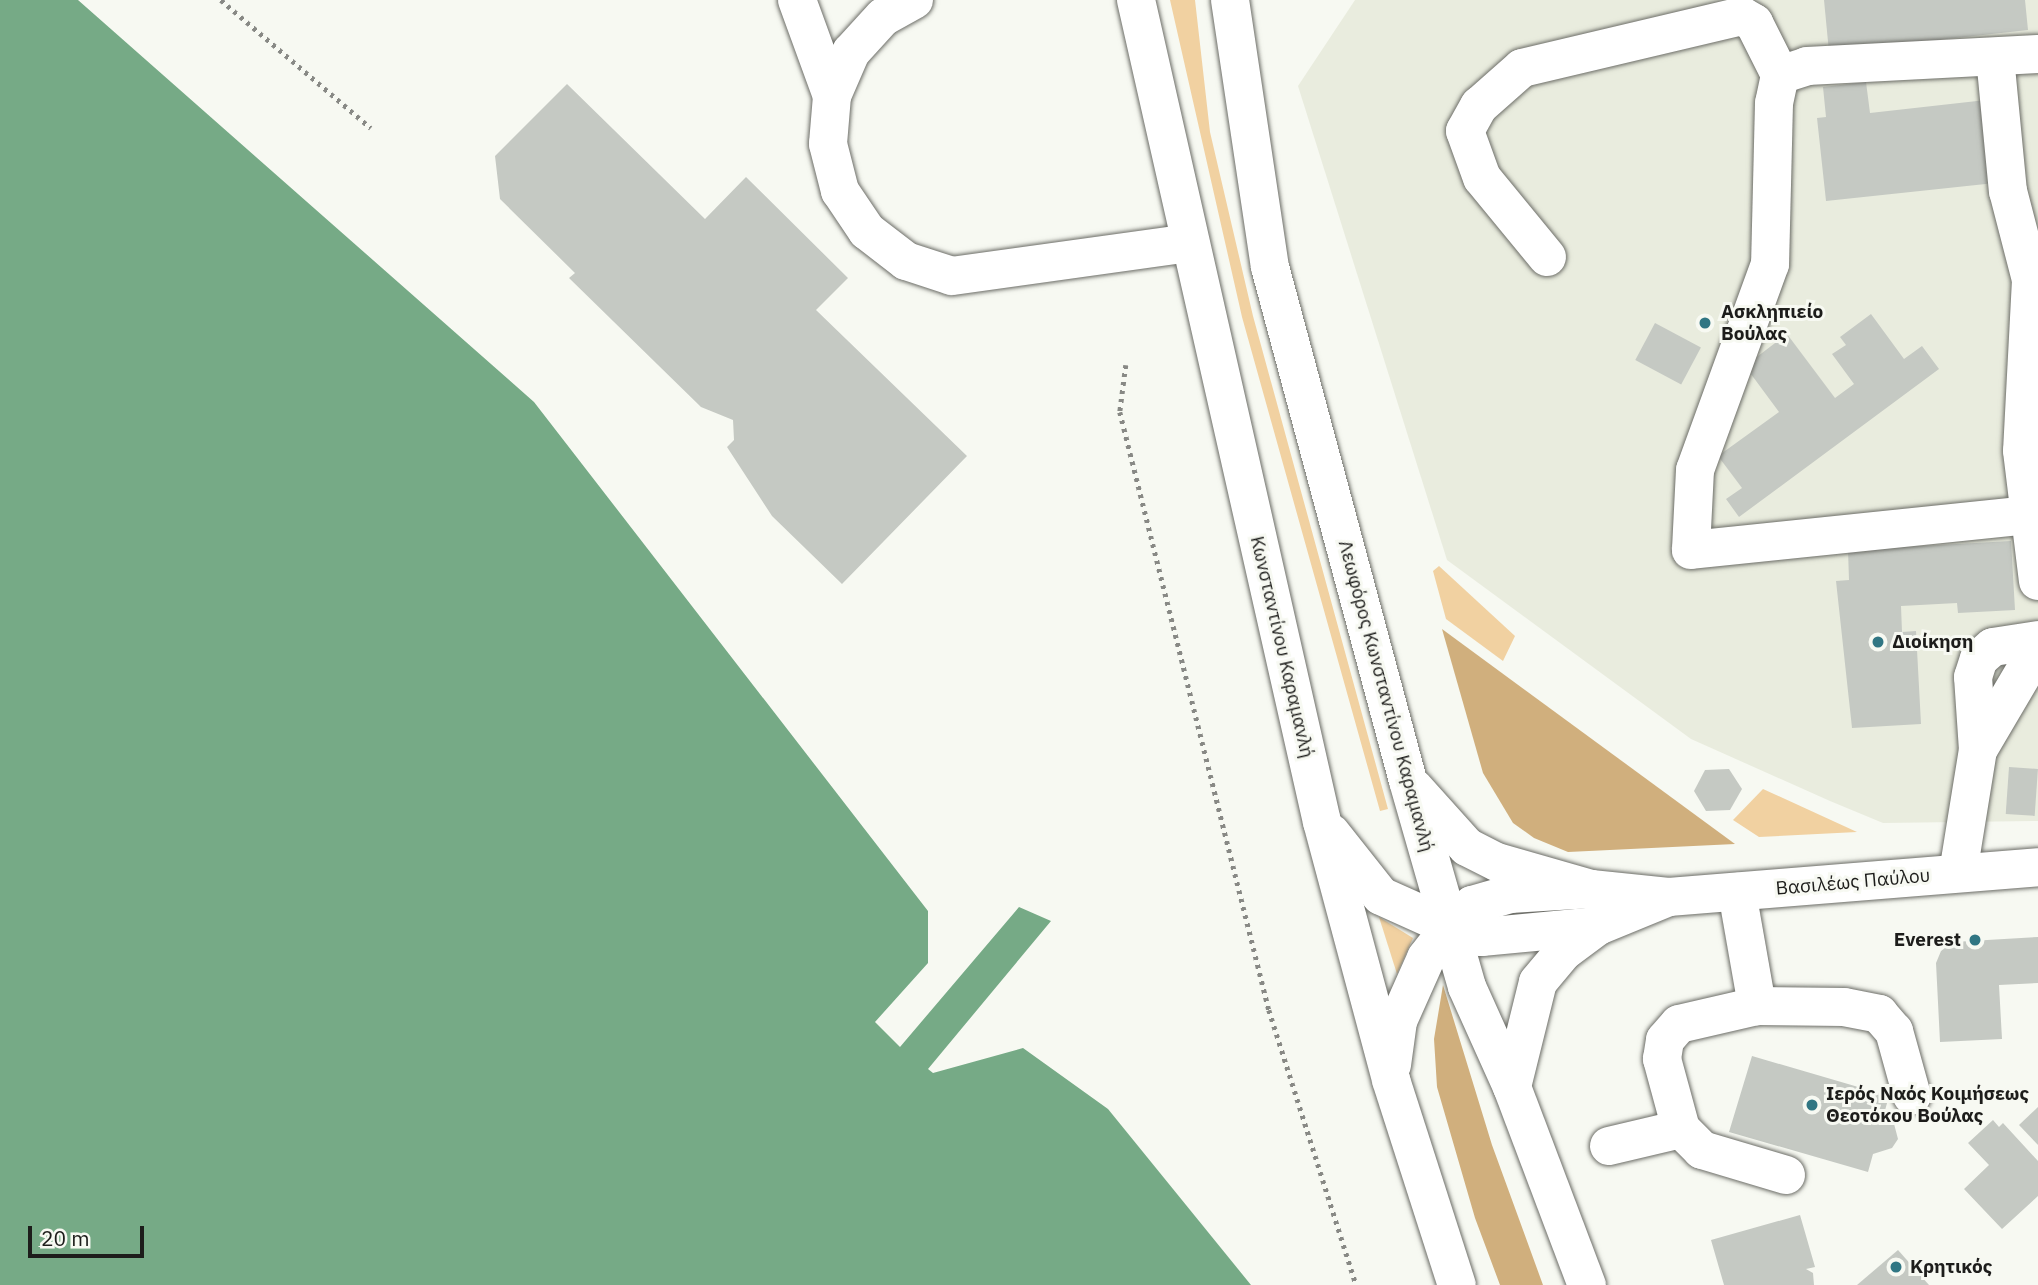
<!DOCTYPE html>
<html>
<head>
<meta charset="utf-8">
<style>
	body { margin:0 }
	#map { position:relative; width:2038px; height:1285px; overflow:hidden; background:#f7f9f2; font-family:"IBM Plex Sans",sans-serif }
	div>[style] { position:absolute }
	.built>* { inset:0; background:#e9ecde }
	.green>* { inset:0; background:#f1d1a1 }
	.forest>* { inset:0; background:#d0af7d }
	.water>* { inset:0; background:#76aa86 }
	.building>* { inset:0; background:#c5c9c3; transform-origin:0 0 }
	.path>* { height:4.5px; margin-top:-2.25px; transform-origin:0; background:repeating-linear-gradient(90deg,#888985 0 3.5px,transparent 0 8.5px) }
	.roads { filter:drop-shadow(0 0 2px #6c6d67) drop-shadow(0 0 2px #6c6d67) }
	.minor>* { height:38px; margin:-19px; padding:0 19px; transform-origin:19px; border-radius:19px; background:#fff }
	.highway>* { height:38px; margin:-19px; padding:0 19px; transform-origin:19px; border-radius:19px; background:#fff }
	.dots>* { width:19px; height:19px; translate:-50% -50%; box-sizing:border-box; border:4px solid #f7f9f2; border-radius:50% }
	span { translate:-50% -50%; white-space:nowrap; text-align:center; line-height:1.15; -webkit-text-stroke:6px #f7f9f2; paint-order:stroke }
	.poi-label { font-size:19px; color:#1d1d1b; font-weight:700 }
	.left { translate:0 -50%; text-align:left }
	.right { translate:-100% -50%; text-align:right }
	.street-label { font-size:19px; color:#1d1d1b }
	.scale { position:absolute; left:28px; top:1226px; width:116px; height:32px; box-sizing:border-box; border:4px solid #1d1d1b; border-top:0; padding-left:9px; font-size:21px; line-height:24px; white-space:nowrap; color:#1d1d1b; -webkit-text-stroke:5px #f7f9f2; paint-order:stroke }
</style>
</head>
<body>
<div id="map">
	<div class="built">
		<i style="clip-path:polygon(1355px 0,2038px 0,2038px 821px,1883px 823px,1830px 801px,1691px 739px,1447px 560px,1298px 86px)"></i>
	</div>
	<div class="green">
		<i style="clip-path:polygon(1170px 0,1195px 0,1210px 132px,1253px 316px,1388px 809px,1380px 811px,1242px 317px)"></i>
		<i style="clip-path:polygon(1439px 566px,1515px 636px,1503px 661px,1446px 619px,1433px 571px)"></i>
		<i style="clip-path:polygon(1763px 789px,1857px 832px,1759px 837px,1733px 820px)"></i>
		<i style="clip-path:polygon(1379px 917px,1413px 938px,1397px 974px)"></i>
	</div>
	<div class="forest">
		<i style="clip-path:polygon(1442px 629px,1735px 844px,1568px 852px,1534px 838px,1513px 823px,1483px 773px)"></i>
		<i style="clip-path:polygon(1443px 985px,1492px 1145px,1543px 1285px,1500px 1285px,1475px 1218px,1437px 1087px,1434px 1039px)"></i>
	</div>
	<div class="water">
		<i style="clip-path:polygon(0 0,78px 0,534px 402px,928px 911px,928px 963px,875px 1022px,900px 1047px,1019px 907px,1051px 921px,928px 1069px,933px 1073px,1023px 1048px,1108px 1109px,1251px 1285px,0 1285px)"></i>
	</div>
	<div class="building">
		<i style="clip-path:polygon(1824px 0,2025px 0,2028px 30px,1829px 52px)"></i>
		<i style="clip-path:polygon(1866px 82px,1870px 113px,1986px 100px,1995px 183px,1826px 201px,1817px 118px,1826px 117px,1823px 87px)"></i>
		<i style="clip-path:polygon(567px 84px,705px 219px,746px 177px,848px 278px,816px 310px,967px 456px,842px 584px,772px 516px,727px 447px,734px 440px,733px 420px,701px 407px,569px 278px,575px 273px,500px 199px,495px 156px)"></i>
		<i style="clip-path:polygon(1871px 314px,1904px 359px,1922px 346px,1939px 369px,1739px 517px,1726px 499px,1742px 488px,1718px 456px,1779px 412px,1745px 366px,1787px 334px,1835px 398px,1854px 384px,1832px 354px,1846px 345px,1840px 337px)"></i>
		<i style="left:1655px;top:323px;width:52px;height:42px;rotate:28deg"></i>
		<i style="clip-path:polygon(2011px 541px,2015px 610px,1958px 613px,1957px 603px,1901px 606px,1902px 632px,1916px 631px,1921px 724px,1852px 728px,1836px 581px,1849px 580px,1848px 550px)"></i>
		<i style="left:2009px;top:767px;width:29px;height:47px;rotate:4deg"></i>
		<i style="clip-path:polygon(1729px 769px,1742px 789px,1730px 810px,1706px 811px,1694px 791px,1705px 770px)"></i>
		<i style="clip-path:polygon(2038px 937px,2038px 983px,1999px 985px,2002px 1039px,1940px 1042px,1936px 963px,1941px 951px,1953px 942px)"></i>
		<i style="clip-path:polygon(1752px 1056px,1889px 1096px,1884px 1114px,1893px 1120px,1898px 1139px,1892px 1148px,1873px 1154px,1868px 1172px,1729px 1132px)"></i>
		<i style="clip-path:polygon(2038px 1107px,2038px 1145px,2019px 1125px)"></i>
		<i style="clip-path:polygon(1993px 1120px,1999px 1127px,2003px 1123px,2038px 1161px,2038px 1196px,2002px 1229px,1964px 1189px,1989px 1165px,1968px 1143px)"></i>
		<i style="clip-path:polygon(1800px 1215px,1815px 1267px,1806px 1269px,1813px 1273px,1814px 1285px,1724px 1285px,1711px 1240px)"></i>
		<i style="clip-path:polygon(1898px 1250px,1929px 1285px,1857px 1285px)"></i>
	</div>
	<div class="path">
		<i style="left:221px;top:0;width:197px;rotate:40.5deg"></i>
		<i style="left:1126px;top:365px;width:47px;rotate:97.3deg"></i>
		<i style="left:1120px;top:412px;width:616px;rotate:76.01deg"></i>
		<i style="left:1269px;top:1010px;width:288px;rotate:72.4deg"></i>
	</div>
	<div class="roads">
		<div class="minor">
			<i style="left:797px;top:0;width:102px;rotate:70deg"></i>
			<i style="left:914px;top:0;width:35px;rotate:151deg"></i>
			<i style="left:883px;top:17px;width:47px;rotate:132.4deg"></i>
			<i style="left:851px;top:52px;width:48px;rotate:113.4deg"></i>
			<i style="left:832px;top:96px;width:48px;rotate:94.8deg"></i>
			<i style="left:828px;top:144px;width:49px;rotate:75.7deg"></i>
			<i style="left:840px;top:191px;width:48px;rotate:56deg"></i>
			<i style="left:867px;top:231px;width:49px;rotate:37.6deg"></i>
			<i style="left:906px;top:261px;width:48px;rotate:18.1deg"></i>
			<i style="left:952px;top:276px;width:239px;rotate:-7.9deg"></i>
			<i style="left:1995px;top:57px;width:135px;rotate:84.5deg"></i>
			<i style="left:2008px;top:191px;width:92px;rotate:75.5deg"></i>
			<i style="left:2031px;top:280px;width:171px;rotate:93deg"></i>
			<i style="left:2022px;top:451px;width:131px;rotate:83deg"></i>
			<i style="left:1780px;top:75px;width:28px;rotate:-18deg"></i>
			<i style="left:1807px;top:66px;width:231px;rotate:-3deg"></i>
			<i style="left:1547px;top:257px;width:102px;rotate:-129.4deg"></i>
			<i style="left:1482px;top:178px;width:50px;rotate:-109.9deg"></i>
			<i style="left:1465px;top:131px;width:29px;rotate:-61deg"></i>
			<i style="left:1479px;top:106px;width:57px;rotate:-41.5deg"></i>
			<i style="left:1522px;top:68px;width:226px;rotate:-13.3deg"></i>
			<i style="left:1742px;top:16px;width:14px;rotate:30deg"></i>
			<i style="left:1754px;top:23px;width:58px;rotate:63.4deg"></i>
			<i style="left:1780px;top:75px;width:29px;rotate:102deg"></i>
			<i style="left:1774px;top:103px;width:161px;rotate:91.4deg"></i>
			<i style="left:1770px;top:264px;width:219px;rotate:110deg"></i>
			<i style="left:1695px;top:470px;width:80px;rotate:92.9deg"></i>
			<i style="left:1691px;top:550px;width:349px;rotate:-5.9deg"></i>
			<i style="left:1978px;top:750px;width:73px;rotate:-93.9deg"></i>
			<i style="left:1973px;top:677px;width:19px;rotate:-72deg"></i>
			<i style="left:1979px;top:659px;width:18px;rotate:-41deg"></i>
			<i style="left:1993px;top:647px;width:46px;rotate:-8.8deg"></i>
			<i style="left:1958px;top:873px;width:125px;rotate:-80.8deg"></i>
			<i style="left:1978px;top:750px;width:118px;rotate:-59.5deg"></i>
			<i style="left:1737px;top:892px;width:116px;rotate:80deg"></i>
			<i style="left:1669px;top:897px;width:77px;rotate:157.8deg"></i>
			<i style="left:1598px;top:926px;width:117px;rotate:174.6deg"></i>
			<i style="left:1482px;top:937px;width:34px;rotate:-163deg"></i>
			<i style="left:1450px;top:927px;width:31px;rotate:-45deg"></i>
			<i style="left:1472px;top:905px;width:40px;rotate:-16deg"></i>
			<i style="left:1510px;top:894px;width:81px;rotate:-3.5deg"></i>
			<i style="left:1591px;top:889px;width:78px;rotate:5.9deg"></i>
			<i style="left:1669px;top:897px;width:370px;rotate:-4.6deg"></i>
			<i style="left:1609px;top:1146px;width:74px;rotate:-13.3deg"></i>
			<i style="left:1786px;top:1175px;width:88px;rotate:-163.4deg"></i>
			<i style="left:1702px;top:1150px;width:30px;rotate:-135deg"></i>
			<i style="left:1681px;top:1129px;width:73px;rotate:-105.2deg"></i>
			<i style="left:1662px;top:1059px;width:19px;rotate:-81deg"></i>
			<i style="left:1665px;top:1040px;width:21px;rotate:-49deg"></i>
			<i style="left:1679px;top:1024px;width:80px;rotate:-13deg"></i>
			<i style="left:1757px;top:1006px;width:87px;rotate:0.7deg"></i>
			<i style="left:1844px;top:1007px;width:36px;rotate:11deg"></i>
			<i style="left:1879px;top:1014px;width:23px;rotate:49deg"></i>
			<i style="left:1894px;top:1031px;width:67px;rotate:74.5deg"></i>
		</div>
		<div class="highway">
			<i style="left:1136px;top:0;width:843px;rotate:77.25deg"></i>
			<i style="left:1322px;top:822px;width:267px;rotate:75deg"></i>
			<i style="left:1391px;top:1080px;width:215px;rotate:72.2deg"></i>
			<i style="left:1230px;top:0;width:270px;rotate:81.5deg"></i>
			<i style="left:1270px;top:267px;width:532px;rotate:74.97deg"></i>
			<i style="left:1408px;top:781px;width:214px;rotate:74deg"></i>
			<i style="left:1467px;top:987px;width:110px;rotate:65.8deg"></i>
			<i style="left:1512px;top:1087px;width:212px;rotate:69.3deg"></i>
			<i style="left:1414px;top:788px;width:79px;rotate:48.1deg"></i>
			<i style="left:1467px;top:847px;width:34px;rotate:27deg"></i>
			<i style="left:1497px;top:862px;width:98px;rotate:16deg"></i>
			<i style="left:1331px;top:833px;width:80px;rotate:51.6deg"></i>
			<i style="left:1381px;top:896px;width:76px;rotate:24.2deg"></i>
			<i style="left:1392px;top:1065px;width:44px;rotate:-82.2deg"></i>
			<i style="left:1398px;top:1021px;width:69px;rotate:-66deg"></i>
			<i style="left:1426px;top:958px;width:39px;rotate:-52deg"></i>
			<i style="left:1512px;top:1087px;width:108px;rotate:-76.1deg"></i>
			<i style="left:1538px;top:982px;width:39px;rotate:-50deg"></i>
			<i style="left:1563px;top:952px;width:44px;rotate:-36.6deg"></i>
		</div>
	</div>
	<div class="dots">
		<i style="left:1705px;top:323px;background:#307683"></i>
		<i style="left:1878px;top:642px;background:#307683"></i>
		<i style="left:1975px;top:940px;background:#307683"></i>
		<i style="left:1812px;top:1105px;background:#307683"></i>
		<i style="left:1896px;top:1267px;background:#307683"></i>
	</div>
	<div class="poi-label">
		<span class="left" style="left:1721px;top:323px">Ασκληπιείο<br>Βούλας</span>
		<span class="left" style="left:1892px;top:642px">Διοίκηση</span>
		<span class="right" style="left:1961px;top:940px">Everest</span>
		<span class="left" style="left:1826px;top:1105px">Ιερός Ναός Κοιμήσεως<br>Θεοτόκου Βούλας</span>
		<span class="left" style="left:1910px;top:1267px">Κρητικός</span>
	</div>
	<div class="street-label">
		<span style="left:1282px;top:647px;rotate:77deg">Κωνσταντίνου Καραμανλή</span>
		<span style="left:1386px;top:696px;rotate:75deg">Λεωφόρος Κωνσταντίνου Καραμανλή</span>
		<span style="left:1853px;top:882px;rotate:-5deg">Βασιλέως Παύλου</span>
	</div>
	<div class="scale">20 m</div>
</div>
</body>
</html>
